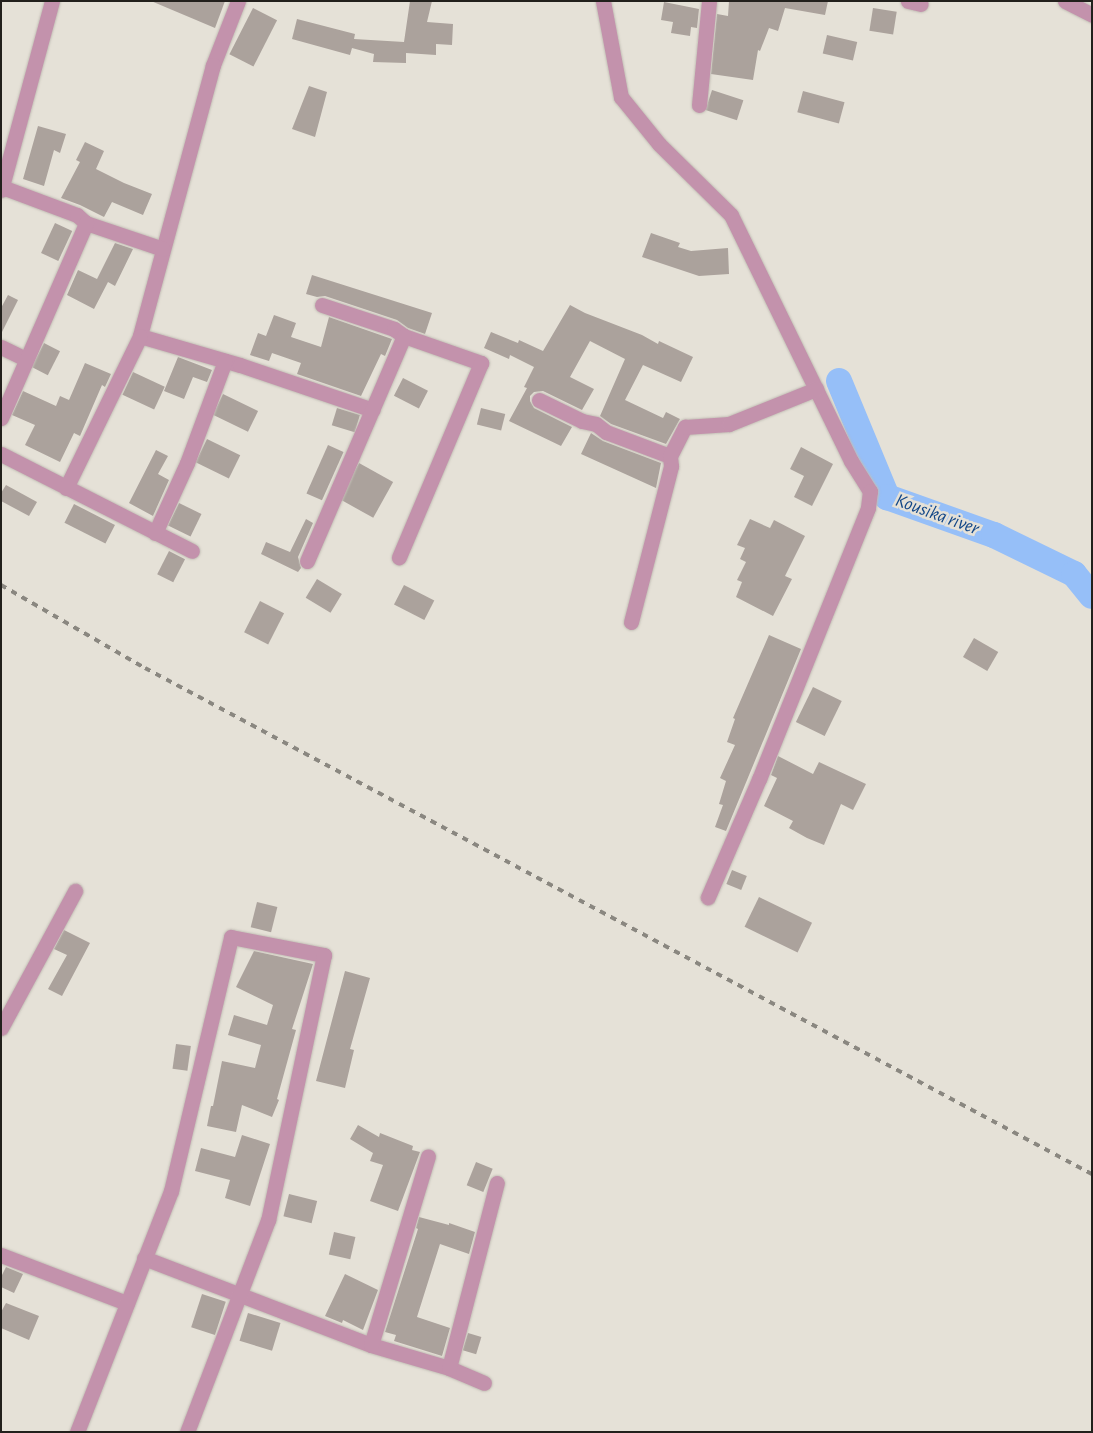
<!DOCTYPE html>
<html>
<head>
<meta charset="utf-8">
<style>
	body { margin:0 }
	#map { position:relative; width:1093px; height:1433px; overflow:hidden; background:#e5e1d7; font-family:"Alegreya Sans",sans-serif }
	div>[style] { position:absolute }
	.river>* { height:26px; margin:-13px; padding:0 13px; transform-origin:13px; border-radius:13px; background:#96bff8 }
	.building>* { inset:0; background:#aba29c; transform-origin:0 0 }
	.roads { filter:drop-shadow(0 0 1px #c2beb5) drop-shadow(0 0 1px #c2beb5) }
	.street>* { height:15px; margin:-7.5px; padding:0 7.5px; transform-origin:7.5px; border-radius:7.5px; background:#c392ac }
	.rail>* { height:4px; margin-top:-2px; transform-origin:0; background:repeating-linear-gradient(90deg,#8a8780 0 6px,transparent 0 12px) }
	span { translate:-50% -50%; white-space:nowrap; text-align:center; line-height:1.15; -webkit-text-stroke:5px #e5e1d7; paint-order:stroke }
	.water-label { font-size:19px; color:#114687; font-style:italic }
	.frame { position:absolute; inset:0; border:2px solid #22201c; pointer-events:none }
</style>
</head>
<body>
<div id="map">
	<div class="river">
		<i style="left:839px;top:381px;width:126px;rotate:67.5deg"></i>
		<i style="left:887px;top:497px;width:114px;rotate:19.6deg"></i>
		<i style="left:994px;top:535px;width:89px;rotate:26deg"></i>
		<i style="left:1074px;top:574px;width:28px;rotate:51deg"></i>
	</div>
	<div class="building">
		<i style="clip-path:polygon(151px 1px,225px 1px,215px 28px)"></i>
		<i style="clip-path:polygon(410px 1px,432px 1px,427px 22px,453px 24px,452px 45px,436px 44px,436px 55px,406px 53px,406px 63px,373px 62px,374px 54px,352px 48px,350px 55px,292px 39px,297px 19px,355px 34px,354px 39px,404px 42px)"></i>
		<i style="clip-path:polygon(729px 1px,828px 1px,825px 15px,785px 8px,778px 31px,769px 28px,760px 51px,758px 50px,753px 80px,711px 74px,717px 14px,728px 16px)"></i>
		<i style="clip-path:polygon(664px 2px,699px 9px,697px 28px,691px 27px,690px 36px,671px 33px,673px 22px,661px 20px)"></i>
		<i style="left:253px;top:8px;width:27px;height:52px;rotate:27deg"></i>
		<i style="left:873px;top:8px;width:24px;height:23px;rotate:9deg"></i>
		<i style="left:827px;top:35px;width:31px;height:19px;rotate:13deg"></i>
		<i style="clip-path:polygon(309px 86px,327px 92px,315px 137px,292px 129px)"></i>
		<i style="left:712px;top:90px;width:33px;height:21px;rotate:18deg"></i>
		<i style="left:803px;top:91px;width:43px;height:22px;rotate:15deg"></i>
		<i style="clip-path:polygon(38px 126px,66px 134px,60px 153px,54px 150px,44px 186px,23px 179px)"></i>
		<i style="clip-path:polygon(85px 142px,104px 151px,96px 169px,124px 183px,152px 194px,143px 215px,112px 202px,104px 217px,80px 205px,61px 198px,80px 162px,76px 160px)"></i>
		<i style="left:55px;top:223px;width:19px;height:33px;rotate:25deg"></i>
		<i style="clip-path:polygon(651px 233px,680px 243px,678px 247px,691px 251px,728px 248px,729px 274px,699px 276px,642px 257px)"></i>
		<i style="clip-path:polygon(115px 243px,133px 249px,115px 286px,108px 282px,94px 309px,67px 295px,78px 270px,97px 279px)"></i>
		<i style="clip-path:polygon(312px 275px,432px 313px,425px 334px,408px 328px,397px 320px,325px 296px,317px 297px,306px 294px)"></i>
		<i style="clip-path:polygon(8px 295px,18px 300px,1px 334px,1px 308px)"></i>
		<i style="clip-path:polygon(570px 305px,585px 313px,642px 335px,658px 344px,659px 341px,693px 357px,681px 382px,643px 365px,625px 400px,663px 418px,666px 412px,680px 419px,666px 444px,611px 424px,600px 416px,625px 359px,590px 341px,570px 377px,594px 389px,582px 410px,543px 391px,534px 392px,530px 396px,530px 401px,534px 408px,572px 427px,561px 446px,509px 421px,527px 388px,524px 387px,534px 367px,510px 355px,509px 359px,484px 348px,491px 332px,518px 343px,519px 340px,543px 351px)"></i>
		<i style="clip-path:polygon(274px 315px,296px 323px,291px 337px,321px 347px,329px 317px,392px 339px,385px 356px,381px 354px,361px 396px,297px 374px,301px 363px,272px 353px,269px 361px,250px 355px,258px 333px,266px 336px)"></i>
		<i style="left:44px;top:343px;width:18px;height:27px;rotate:27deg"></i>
		<i style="clip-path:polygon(178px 357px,212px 370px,207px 382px,193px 377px,184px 399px,164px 391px)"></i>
		<i style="clip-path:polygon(85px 363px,111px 374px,105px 387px,102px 385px,80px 436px,74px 433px,60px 462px,25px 445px,35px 425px,12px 415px,23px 391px,56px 406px,60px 396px,69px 400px)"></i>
		<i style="left:133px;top:372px;width:35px;height:25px;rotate:25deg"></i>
		<i style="left:403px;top:378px;width:28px;height:20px;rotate:27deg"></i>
		<i style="left:223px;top:394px;width:39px;height:23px;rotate:26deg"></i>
		<i style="left:337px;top:408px;width:24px;height:18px;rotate:17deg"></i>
		<i style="left:481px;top:408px;width:25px;height:17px;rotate:14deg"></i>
		<i style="clip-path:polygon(591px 433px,603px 441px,661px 463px,656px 488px,581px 454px)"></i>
		<i style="left:207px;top:439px;width:37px;height:26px;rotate:26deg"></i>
		<i style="left:328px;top:445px;width:17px;height:53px;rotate:24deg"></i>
		<i style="clip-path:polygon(801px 447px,833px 464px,812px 506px,794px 497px,804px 476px,790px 469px)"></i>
		<i style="clip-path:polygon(156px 450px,168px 456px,158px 474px,169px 480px,153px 516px,129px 503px)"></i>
		<i style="left:359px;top:463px;width:39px;height:41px;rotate:29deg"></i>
		<i style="clip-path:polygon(6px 485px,37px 502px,29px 516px,1px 501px,1px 493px)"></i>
		<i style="left:179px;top:503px;width:25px;height:25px;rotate:26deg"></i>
		<i style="left:74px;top:504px;width:46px;height:21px;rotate:27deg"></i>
		<i style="clip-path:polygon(306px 519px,313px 523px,298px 557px,301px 568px,298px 572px,261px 554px,266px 542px,290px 552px)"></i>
		<i style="clip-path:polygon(750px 519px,770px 528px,774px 520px,805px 536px,785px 576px,792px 579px,773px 616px,736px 597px,742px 582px,737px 580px,746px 562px,740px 559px,745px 548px,737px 545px)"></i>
		<i style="left:169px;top:551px;width:18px;height:26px;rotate:27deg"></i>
		<i style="left:317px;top:579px;width:29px;height:22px;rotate:31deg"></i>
		<i style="left:404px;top:585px;width:34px;height:22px;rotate:27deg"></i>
		<i style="left:260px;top:601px;width:27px;height:35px;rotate:27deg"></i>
		<i style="clip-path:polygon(769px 635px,801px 649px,726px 831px,715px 827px,723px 805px,719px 804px,726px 781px,720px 778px,735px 745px,727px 742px,735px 719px,733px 718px)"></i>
		<i style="left:974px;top:638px;width:28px;height:22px;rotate:30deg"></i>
		<i style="left:813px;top:687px;width:32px;height:39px;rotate:26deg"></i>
		<i style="clip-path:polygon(778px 756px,813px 774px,819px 762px,866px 784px,853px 810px,841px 804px,824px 845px,807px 838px,789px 828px,793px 821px,764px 806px,777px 778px,771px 775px)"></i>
		<i style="left:732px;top:870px;width:16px;height:15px;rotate:22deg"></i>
		<i style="left:759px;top:897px;width:59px;height:33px;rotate:26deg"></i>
		<i style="left:257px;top:902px;width:21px;height:26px;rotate:14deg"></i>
		<i style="clip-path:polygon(64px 930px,90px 943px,62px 996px,48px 989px,67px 955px,54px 949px)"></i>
		<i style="clip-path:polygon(254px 951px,313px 964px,292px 1029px,296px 1030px,277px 1099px,279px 1100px,272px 1117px,242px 1105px,236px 1132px,207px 1126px,211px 1106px,213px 1106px,222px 1061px,255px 1068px,261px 1045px,228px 1035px,234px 1015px,267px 1025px,273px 1005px,236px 987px)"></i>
		<i style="clip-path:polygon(345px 971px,370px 978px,350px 1049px,354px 1050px,345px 1088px,316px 1081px)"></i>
		<i style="left:176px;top:1044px;width:15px;height:25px;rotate:8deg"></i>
		<i style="clip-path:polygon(358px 1125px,379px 1137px,380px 1133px,413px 1146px,412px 1150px,420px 1152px,398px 1211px,370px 1201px,383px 1165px,370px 1161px,373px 1153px,350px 1139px)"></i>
		<i style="clip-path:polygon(242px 1135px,270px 1144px,250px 1206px,225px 1198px,230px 1180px,195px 1171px,201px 1148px,235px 1157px)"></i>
		<i style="left:476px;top:1162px;width:18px;height:25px;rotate:22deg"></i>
		<i style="left:289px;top:1194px;width:29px;height:23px;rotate:14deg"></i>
		<i style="clip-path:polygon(419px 1217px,449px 1225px,449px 1223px,475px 1232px,469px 1254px,440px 1244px,417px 1317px,450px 1328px,442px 1356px,394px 1341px,396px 1335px,385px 1332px,418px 1229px,416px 1228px)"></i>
		<i style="left:334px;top:1232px;width:22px;height:23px;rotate:13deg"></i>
		<i style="clip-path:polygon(6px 1267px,23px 1274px,14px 1293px,1px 1287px,1px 1277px)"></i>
		<i style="clip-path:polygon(345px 1274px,378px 1290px,363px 1330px,343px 1320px,342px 1323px,325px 1316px)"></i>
		<i style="left:202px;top:1294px;width:25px;height:35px;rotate:18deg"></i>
		<i style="clip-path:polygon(6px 1303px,39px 1316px,29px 1340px,1px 1328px,1px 1312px)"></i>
		<i style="left:248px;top:1313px;width:34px;height:29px;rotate:17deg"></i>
		<i style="left:468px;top:1333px;width:14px;height:18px;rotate:17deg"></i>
	</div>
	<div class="roads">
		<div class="street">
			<i style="left:238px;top:1px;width:69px;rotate:111.3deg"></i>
			<i style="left:213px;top:65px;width:281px;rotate:105.1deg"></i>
			<i style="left:140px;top:336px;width:104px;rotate:16.2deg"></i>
			<i style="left:240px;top:365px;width:140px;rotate:18.7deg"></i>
			<i style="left:603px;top:1px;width:98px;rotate:79.4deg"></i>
			<i style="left:621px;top:97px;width:60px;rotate:51deg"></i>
			<i style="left:659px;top:144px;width:101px;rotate:44.6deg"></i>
			<i style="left:731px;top:215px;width:274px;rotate:64deg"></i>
			<i style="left:851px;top:461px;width:36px;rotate:58deg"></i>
			<i style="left:870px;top:491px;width:17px;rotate:97deg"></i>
			<i style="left:868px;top:508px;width:292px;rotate:111.9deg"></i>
			<i style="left:759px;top:779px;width:129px;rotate:113.4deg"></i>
			<i style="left:908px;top:1px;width:13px;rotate:13deg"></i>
			<i style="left:1065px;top:1px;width:30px;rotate:27deg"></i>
			<i style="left:699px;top:105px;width:104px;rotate:-84.5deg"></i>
			<i style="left:2px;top:187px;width:80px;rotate:20.5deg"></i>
			<i style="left:77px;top:215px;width:12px;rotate:42deg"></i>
			<i style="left:86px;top:223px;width:81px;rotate:18.7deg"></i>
			<i style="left:1px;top:190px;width:196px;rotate:-74.9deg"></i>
			<i style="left:322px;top:305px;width:76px;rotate:18.4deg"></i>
			<i style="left:394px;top:329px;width:12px;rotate:35deg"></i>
			<i style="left:404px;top:336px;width:82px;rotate:19.3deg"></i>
			<i style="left:481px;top:363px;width:211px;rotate:112.9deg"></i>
			<i style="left:1px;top:347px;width:28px;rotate:26deg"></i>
			<i style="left:539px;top:400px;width:48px;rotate:26deg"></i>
			<i style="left:582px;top:421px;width:14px;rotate:12deg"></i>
			<i style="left:596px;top:424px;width:13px;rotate:39deg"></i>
			<i style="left:606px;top:432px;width:68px;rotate:20.6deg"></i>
			<i style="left:1px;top:418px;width:213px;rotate:-66.4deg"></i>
			<i style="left:1px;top:454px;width:214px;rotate:26.9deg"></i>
			<i style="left:66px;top:488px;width:169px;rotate:-64deg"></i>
			<i style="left:155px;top:533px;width:77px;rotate:-65.4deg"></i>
			<i style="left:187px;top:463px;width:109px;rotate:-69.6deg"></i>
			<i style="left:307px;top:561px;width:245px;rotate:-66.7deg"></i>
			<i style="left:631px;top:622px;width:161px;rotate:-75.6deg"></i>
			<i style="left:671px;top:466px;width:10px;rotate:-96deg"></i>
			<i style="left:670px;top:456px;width:33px;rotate:-63deg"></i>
			<i style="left:685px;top:427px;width:44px;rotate:-3.9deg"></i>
			<i style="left:729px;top:424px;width:94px;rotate:-21.9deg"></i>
			<i style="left:1px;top:1028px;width:156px;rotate:-61.6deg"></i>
			<i style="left:1px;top:1255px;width:135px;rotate:20.9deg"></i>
			<i style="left:144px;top:1258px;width:243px;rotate:21deg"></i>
			<i style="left:371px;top:1345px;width:81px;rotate:16.4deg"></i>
			<i style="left:449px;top:1368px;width:38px;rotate:23deg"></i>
			<i style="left:371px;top:1345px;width:197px;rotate:-73.2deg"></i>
			<i style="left:449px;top:1368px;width:191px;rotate:-75.5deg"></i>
			<i style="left:77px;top:1432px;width:259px;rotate:-68.7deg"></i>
			<i style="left:171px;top:1191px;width:261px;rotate:-76.7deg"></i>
			<i style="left:231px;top:937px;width:95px;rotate:11deg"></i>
			<i style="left:324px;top:955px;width:271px;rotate:101.9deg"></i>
			<i style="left:268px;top:1220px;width:227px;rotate:110.9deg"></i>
		</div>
	</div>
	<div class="rail">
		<i style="left:1px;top:585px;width:166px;rotate:30deg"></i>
		<i style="left:145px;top:668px;width:1074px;rotate:28.12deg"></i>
	</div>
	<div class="water-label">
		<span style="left:937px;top:515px;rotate:20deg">Kousika river</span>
	</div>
	<div class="frame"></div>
</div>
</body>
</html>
